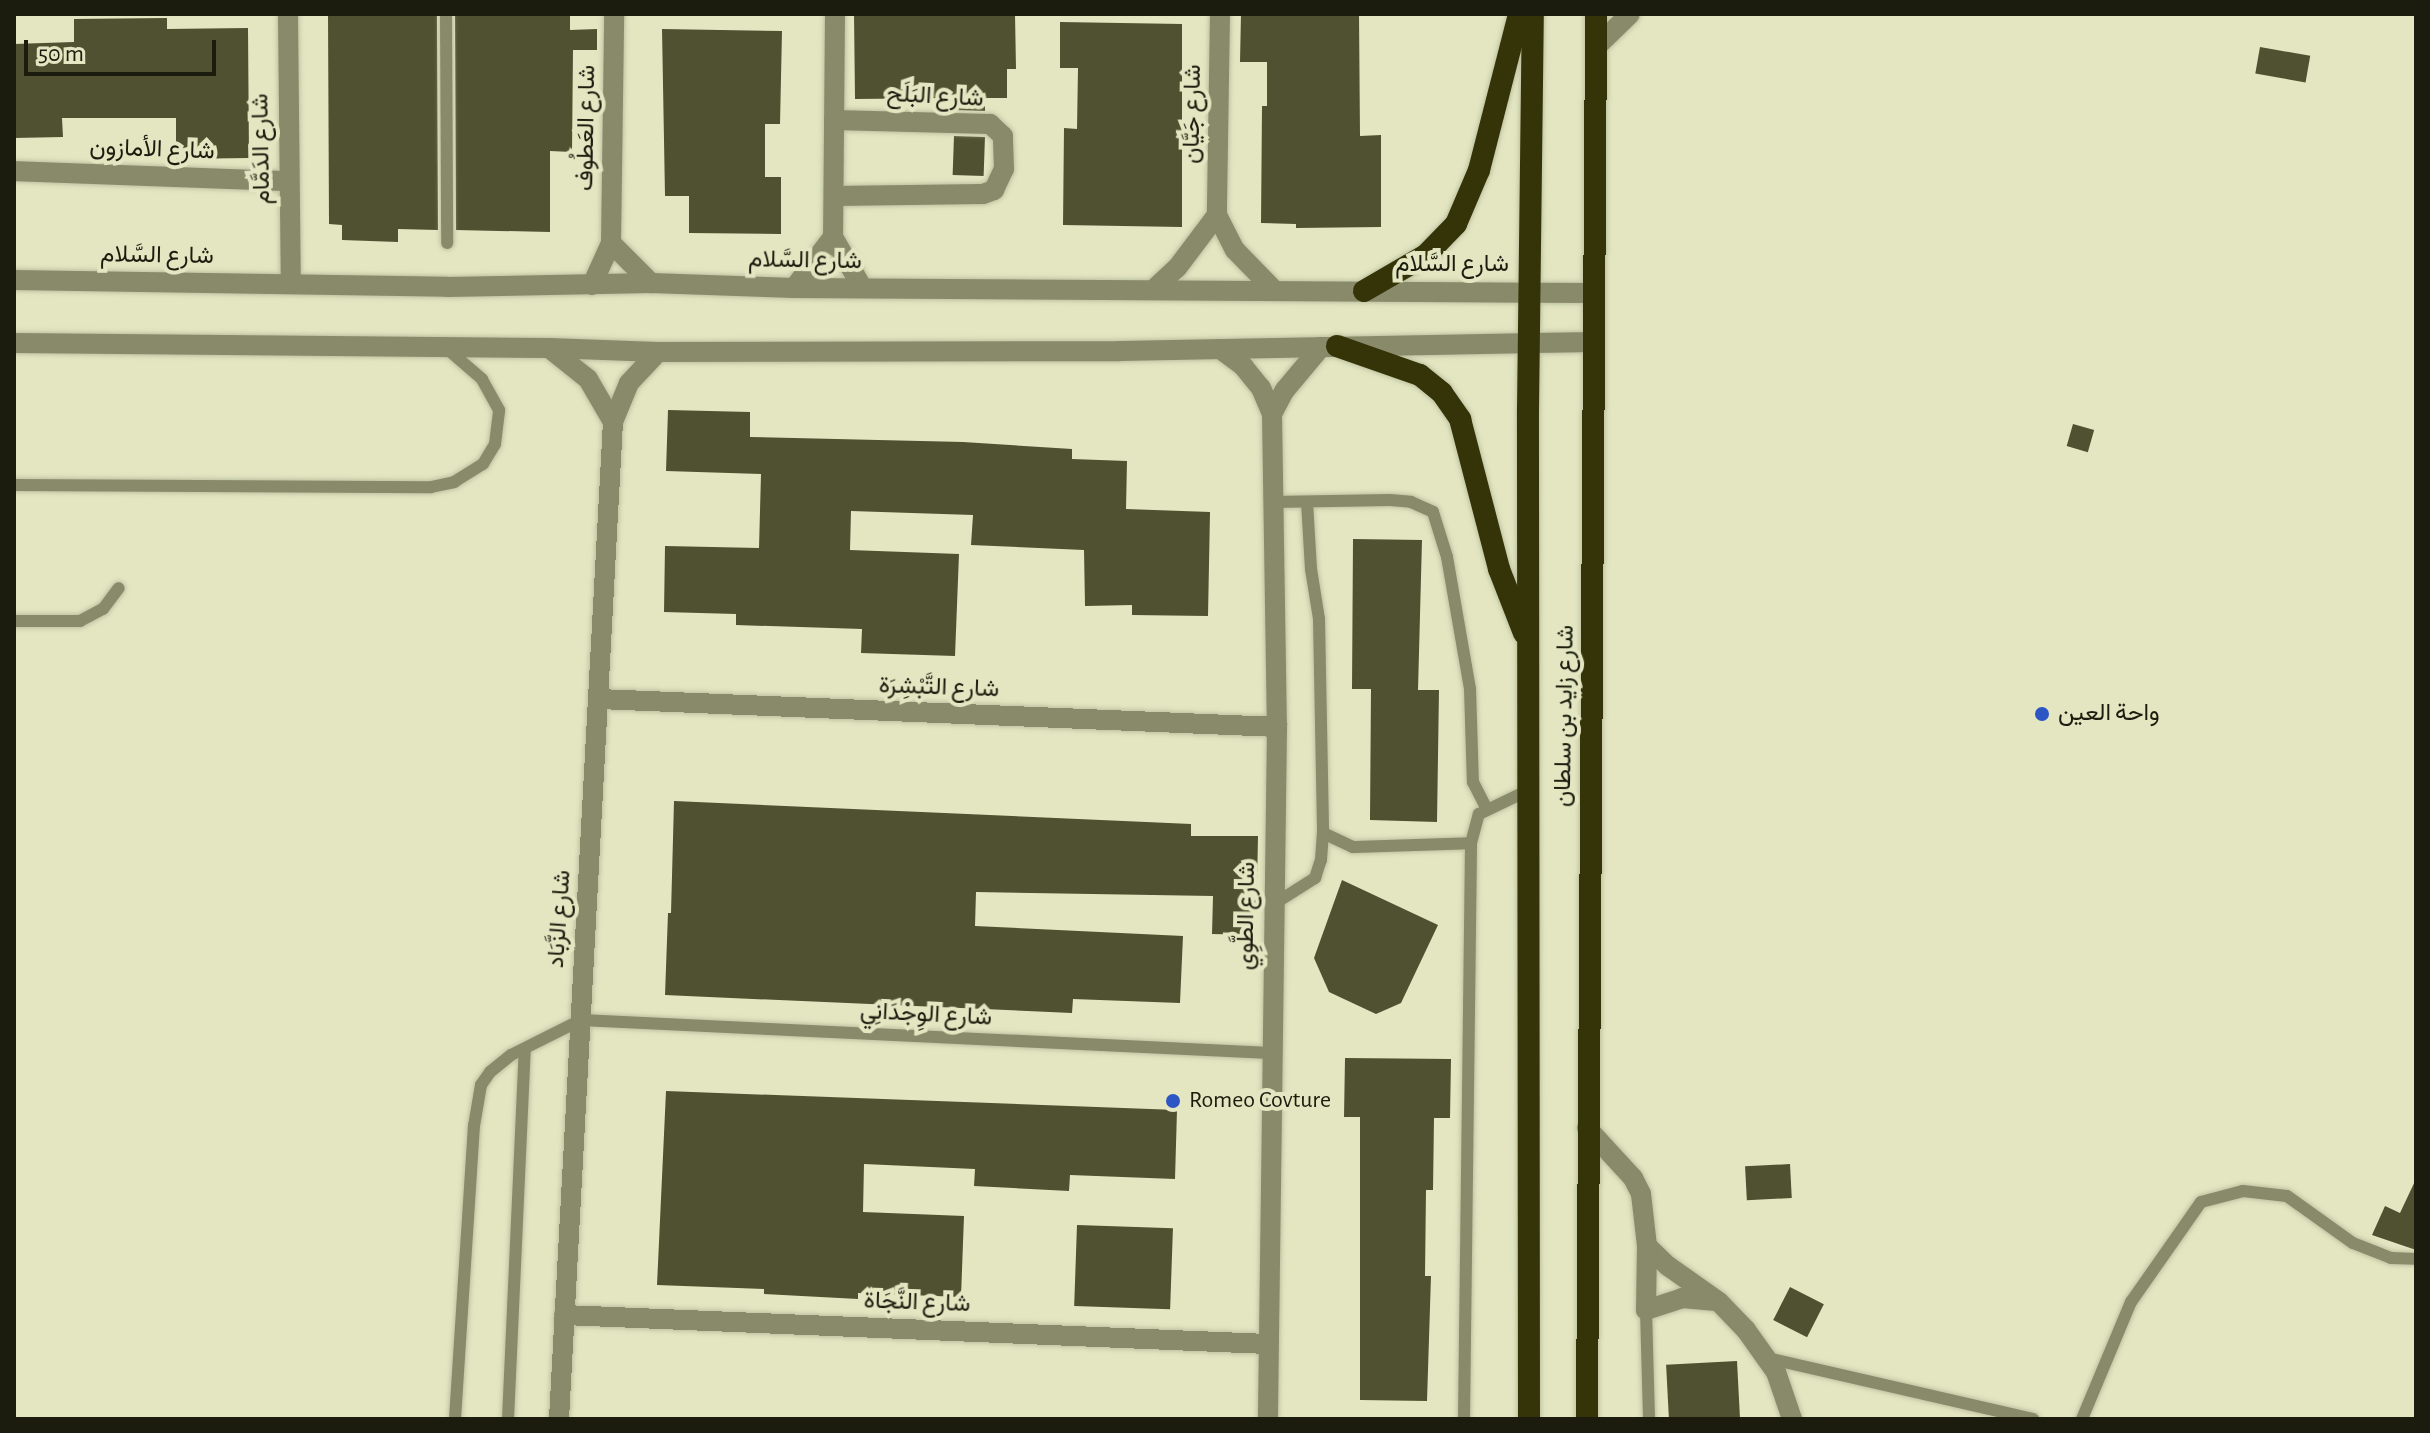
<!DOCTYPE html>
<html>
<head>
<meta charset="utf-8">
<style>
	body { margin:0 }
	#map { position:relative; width:2430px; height:1433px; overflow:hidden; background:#e3e6c1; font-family:"Alegreya Sans",Vazirmatn,sans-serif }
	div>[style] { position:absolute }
	.building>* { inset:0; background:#4f5131; transform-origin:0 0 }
	.roads { filter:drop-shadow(0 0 2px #bfc2a1) drop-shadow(0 0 2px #bfc2a1) }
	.service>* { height:12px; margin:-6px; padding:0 6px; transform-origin:6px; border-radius:6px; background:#888a6a }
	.minor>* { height:20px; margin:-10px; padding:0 10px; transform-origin:10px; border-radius:10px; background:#888a6a }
	.tertiary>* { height:20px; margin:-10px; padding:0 10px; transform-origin:10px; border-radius:10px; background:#888a6a }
	.trunk>* { height:22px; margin:-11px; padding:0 11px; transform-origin:11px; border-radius:11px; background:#343408 }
	.dots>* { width:22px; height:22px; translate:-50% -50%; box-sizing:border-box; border:4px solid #e3e6c1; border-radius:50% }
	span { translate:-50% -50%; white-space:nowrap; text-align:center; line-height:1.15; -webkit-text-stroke:8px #e3e6c1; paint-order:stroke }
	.street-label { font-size:24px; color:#1b1c0e }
	.poi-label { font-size:24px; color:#1b1c0e }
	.left { translate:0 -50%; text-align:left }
	.frame { position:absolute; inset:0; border:16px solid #1b1c0e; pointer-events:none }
	.scale { position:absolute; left:24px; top:40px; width:192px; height:36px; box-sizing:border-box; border:4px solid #1b1c0e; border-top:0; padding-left:10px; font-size:24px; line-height:28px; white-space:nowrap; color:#1b1c0e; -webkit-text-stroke:6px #e3e6c1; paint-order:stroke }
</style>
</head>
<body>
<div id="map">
	<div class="building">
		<i style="clip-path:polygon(328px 14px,437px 14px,438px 230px,398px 229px,398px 242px,342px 240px,342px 225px,329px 224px)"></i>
		<i style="clip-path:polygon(455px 14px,570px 14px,570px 30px,597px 29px,597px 50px,573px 50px,572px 152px,550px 151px,550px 232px,456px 230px)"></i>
		<i style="clip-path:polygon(854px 14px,1015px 14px,1016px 69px,1007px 69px,1007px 98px,985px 98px,985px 111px,954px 110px,954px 98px,855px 99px)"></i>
		<i style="clip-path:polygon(1241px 14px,1359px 14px,1360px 136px,1381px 135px,1381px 227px,1296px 228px,1296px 224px,1261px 223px,1262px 106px,1267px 106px,1267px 62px,1240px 62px)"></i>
		<i style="clip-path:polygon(167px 18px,167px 29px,248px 28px,249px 158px,176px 159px,176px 118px,62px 118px,63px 137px,14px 138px,14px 44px,74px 42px,74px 19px)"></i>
		<i style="clip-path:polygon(1060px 22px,1182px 24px,1182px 227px,1063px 225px,1064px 128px,1077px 129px,1078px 68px,1060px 68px)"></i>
		<i style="clip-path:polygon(662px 29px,782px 31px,780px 124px,765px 124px,765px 177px,781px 177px,781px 234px,689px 233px,689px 196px,665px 196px)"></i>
		<i style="left:2260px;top:47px;width:51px;height:27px;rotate:10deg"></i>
		<i style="left:954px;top:136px;width:31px;height:39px;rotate:2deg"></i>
		<i style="clip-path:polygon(668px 410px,750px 412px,750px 437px,963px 442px,1072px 449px,1072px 459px,1127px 461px,1126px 509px,1210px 512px,1208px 616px,1132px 615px,1132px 605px,1085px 606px,1084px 550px,971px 545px,973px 515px,851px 511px,850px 550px,959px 554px,955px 656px,861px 653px,862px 629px,736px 625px,736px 614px,664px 612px,665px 546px,759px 548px,761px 474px,666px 471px)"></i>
		<i style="left:2073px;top:424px;width:22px;height:23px;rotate:16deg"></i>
		<i style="clip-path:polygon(1353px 539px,1422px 540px,1418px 690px,1439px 690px,1437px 822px,1370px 820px,1371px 689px,1352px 689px)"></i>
		<i style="clip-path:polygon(674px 801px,1191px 824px,1191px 836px,1258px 836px,1256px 935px,1212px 934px,1213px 896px,976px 892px,975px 926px,1183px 936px,1180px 1003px,1073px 999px,1072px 1013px,665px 995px,668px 913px,671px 913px)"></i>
		<i style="clip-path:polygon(1342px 880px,1438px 925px,1401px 1003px,1376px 1014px,1329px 992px,1314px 958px)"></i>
		<i style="clip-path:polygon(1345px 1058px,1451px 1059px,1450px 1118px,1434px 1118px,1433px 1190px,1426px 1190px,1425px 1276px,1431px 1276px,1427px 1401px,1360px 1400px,1360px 1117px,1344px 1117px)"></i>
		<i style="clip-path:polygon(666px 1091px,1177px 1110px,1175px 1179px,1070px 1175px,1069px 1191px,974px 1186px,975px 1169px,864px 1164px,863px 1212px,964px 1216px,961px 1297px,858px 1293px,858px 1299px,764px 1294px,764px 1289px,657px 1285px)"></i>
		<i style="left:1790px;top:1164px;width:34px;height:45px;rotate:87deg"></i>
		<i style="clip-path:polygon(2416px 1179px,2416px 1250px,2372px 1235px,2385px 1206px,2400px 1213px)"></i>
		<i style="left:1077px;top:1225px;width:96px;height:81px;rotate:2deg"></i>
		<i style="left:1790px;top:1287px;width:38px;height:37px;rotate:27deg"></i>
		<i style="left:1737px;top:1361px;width:58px;height:71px;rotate:87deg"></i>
	</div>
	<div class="roads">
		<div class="service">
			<i style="left:446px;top:14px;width:229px;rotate:89.7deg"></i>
			<i style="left:14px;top:485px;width:417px;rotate:0.3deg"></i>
			<i style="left:431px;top:487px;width:24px;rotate:-12deg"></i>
			<i style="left:454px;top:482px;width:34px;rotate:-32deg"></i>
			<i style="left:483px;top:464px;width:23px;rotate:-59deg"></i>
			<i style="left:495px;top:444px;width:34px;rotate:-83deg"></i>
			<i style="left:499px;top:410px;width:35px;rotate:-119deg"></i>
			<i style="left:482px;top:379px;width:49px;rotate:-139.1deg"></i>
			<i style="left:1273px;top:502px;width:117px;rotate:-1deg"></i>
			<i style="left:1390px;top:500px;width:21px;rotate:5deg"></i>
			<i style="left:1411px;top:502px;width:24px;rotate:24deg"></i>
			<i style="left:1433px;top:512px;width:47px;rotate:72.7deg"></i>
			<i style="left:1447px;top:557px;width:134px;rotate:80.1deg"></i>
			<i style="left:1470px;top:689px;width:93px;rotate:88.2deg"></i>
			<i style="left:1473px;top:782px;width:29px;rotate:63deg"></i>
			<i style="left:1307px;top:502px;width:67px;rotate:86.6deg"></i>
			<i style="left:1311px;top:569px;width:51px;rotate:80.9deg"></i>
			<i style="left:1319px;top:619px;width:214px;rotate:88.9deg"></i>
			<i style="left:1323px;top:833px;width:33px;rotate:25deg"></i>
			<i style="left:1353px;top:847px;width:118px;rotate:-1.9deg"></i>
			<i style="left:14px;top:621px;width:66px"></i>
			<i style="left:80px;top:621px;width:26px;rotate:-28deg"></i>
			<i style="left:103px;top:609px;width:26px;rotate:-53deg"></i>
			<i style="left:1274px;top:904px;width:49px;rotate:-32.4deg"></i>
			<i style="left:1315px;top:878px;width:19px;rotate:-72deg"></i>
			<i style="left:1321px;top:860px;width:27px;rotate:-86deg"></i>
			<i style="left:1646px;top:1310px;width:109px;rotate:88.4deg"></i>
			<i style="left:1767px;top:1358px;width:273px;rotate:12.9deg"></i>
			<i style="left:455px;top:1419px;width:294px;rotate:-86.3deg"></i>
			<i style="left:474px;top:1126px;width:42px;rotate:-80.3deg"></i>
			<i style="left:481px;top:1085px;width:16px;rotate:-55deg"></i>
			<i style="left:490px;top:1072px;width:27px;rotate:-39deg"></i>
			<i style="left:511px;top:1055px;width:78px;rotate:-26.6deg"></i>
			<i style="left:581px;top:1020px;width:690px;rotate:2.74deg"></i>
			<i style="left:508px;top:1419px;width:370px;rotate:-87.4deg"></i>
			<i style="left:1464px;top:1419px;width:576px;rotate:-89.3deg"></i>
			<i style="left:1471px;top:843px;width:30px;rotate:-75deg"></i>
			<i style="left:1479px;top:814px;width:58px;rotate:-25.7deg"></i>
			<i style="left:2082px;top:1419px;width:127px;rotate:-67.3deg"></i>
			<i style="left:2131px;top:1302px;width:122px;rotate:-55deg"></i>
			<i style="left:2201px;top:1202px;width:43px;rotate:-14.7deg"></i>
			<i style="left:2243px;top:1191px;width:44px;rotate:6.5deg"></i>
			<i style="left:2287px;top:1196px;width:81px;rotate:35.5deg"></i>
			<i style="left:2353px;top:1243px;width:41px;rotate:21.5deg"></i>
			<i style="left:2391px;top:1258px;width:25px;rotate:2deg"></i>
		</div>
		<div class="minor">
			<i style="left:288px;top:14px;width:269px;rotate:89.4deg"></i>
			<i style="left:835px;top:14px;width:223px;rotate:90.5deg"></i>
			<i style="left:833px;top:237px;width:58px;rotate:59.9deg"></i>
			<i style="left:1220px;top:14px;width:201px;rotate:90.9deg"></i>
			<i style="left:1217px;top:215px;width:39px;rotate:63deg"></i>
			<i style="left:1235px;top:250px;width:54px;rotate:45.7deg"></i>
			<i style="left:1596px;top:47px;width:47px;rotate:-44.1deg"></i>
			<i style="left:14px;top:171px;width:274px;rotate:2.1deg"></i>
			<i style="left:834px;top:196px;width:149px;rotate:-0.8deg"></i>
			<i style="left:983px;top:194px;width:12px;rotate:-20deg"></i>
			<i style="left:994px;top:190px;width:23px;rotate:-65deg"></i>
			<i style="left:1004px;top:169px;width:33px;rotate:-92deg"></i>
			<i style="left:1003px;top:136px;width:18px;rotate:-137deg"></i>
			<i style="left:990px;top:124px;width:156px;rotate:-178.5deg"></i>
			<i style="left:611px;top:243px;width:57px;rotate:45deg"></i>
			<i style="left:592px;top:285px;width:46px;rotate:-65.7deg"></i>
			<i style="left:611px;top:243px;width:229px;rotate:-89.2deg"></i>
			<i style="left:794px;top:288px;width:64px;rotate:-52.6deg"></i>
			<i style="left:1153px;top:290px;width:33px;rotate:-43deg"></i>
			<i style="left:1177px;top:268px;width:66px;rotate:-53deg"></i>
			<i style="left:549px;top:348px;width:50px;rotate:38.5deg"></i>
			<i style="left:588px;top:379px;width:50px;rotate:59.8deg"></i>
			<i style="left:1220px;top:349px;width:29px;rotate:36deg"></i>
			<i style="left:1243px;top:366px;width:28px;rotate:51deg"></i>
			<i style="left:1261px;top:388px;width:28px;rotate:67deg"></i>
			<i style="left:1272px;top:414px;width:313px;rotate:89.1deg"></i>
			<i style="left:1277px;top:727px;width:692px;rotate:90.75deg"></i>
			<i style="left:1272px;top:414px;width:27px;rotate:-62deg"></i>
			<i style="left:1285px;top:390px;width:56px;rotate:-50.1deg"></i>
			<i style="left:599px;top:699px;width:679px;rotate:2.36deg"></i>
			<i style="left:1587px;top:1128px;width:68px;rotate:47.4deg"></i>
			<i style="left:1633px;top:1178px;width:18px;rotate:63deg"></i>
			<i style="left:1641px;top:1194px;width:52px;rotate:83.4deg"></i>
			<i style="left:1647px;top:1246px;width:29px;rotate:44deg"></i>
			<i style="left:1668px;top:1266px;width:62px;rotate:35.2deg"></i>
			<i style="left:1719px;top:1302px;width:39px;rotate:46deg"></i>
			<i style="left:1746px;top:1330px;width:52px;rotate:54.5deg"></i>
			<i style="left:1776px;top:1372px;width:50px;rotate:71.2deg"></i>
			<i style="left:1647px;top:1246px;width:64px;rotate:90.9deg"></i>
			<i style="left:1646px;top:1310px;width:38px;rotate:-18deg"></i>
			<i style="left:1682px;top:1298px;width:34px;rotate:5deg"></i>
			<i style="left:564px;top:1315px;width:705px;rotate:2.36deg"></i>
			<i style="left:559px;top:1419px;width:998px;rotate:-86.9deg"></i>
			<i style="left:613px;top:422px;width:42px;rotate:-67.7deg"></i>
			<i style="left:629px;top:383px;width:42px;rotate:-46.9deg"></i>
		</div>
		<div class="tertiary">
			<i style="left:14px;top:280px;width:433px;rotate:0.9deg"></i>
			<i style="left:447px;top:287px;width:204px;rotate:-1.1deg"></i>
			<i style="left:651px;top:283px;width:143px;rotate:2deg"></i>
			<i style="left:794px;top:288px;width:801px;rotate:0.36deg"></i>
			<i style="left:14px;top:343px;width:535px;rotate:0.54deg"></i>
			<i style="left:549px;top:348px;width:109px;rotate:2.1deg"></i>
			<i style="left:658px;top:352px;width:462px;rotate:-0.1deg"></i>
			<i style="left:1120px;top:351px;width:475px;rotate:-1.1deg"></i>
		</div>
		<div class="trunk">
			<i style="left:1364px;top:291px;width:72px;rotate:-30.1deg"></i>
			<i style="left:1426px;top:255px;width:43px;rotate:-45.9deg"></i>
			<i style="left:1456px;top:224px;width:59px;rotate:-66.9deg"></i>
			<i style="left:1479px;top:170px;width:161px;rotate:-75.6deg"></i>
			<i style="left:1337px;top:346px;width:88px;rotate:19.3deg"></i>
			<i style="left:1420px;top:375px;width:28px;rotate:39deg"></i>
			<i style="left:1442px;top:393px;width:32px;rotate:55deg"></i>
			<i style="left:1460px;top:419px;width:155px;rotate:75.4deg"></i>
			<i style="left:1499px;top:569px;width:69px;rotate:68.7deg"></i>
			<i style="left:1529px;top:1419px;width:1009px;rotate:-90.06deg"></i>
			<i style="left:1528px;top:410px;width:396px;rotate:-89.3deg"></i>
			<i style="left:1587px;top:1419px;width:1405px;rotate:-89.63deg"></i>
		</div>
	</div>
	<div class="dots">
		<i style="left:2042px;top:714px;background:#2e55c4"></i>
		<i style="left:1173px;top:1101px;background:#2e55c4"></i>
	</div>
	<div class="street-label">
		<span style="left:935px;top:97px;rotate:3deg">شارع البَلَح</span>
		<span style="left:1193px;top:114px;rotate:-89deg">شارع جَيَّان</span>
		<span style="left:587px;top:128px;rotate:-89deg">شارع العَطُوف</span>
		<span style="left:262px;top:149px;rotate:-91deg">شارع الدَمَّام</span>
		<span style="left:152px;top:150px;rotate:2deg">شارع الأمازون</span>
		<span style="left:157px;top:256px;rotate:1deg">شارع السَّلام</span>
		<span style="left:805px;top:261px;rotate:1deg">شارع السَّلام</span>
		<span style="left:1452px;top:265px">شارع السَّلام</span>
		<span style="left:939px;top:688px;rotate:2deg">شارع التَّبْشِرَة</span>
		<span style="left:1565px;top:716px;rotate:-89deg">شارع زايد بن سلطان</span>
		<span style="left:1247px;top:916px;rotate:-89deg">شارع الطَّوِي</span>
		<span style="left:560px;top:919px;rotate:-86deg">شارع الزَّبَاد</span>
		<span style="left:926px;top:1015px;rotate:3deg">شارع الوِجْدَانِي</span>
		<span style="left:917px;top:1303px;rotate:2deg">شارع النَّجَاة</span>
	</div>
	<div class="poi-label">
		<span class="left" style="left:2058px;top:714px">واحة العين</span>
		<span class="left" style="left:1189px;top:1101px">Romeo Covture</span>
	</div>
	<div class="frame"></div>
	<div class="scale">50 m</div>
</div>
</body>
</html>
